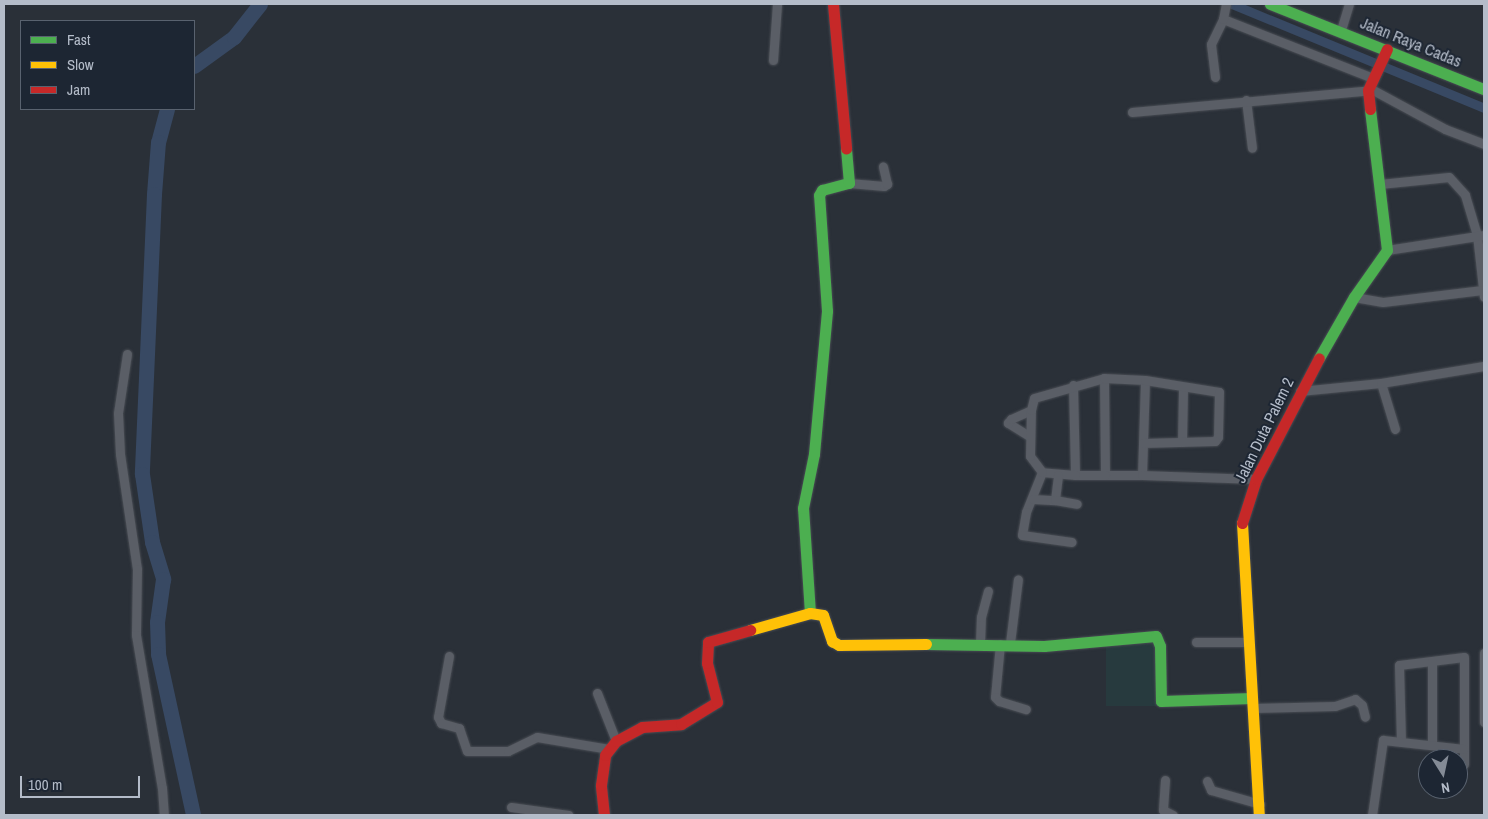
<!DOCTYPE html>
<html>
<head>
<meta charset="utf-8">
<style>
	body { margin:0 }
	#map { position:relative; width:1488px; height:819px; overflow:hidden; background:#2a3038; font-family:"Archivo Narrow",sans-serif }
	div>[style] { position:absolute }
	.green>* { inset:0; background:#273a3e; transform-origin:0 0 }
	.canal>* { height:9px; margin:-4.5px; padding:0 4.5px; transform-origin:4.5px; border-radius:4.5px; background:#384963 }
	.river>* { height:15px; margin:-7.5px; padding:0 7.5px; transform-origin:7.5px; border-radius:7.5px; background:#384963 }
	.roads { filter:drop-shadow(0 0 1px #484c53) drop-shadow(0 0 1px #484c53) }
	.street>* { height:9px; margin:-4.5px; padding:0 4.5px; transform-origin:4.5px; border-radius:4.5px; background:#5a5e66 }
	.fast>* { height:11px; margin:-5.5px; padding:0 5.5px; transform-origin:5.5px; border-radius:5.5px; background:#4caf50 }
	.slow>* { height:11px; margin:-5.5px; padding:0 5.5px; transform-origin:5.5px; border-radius:5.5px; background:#ffc107 }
	.jam>* { height:11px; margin:-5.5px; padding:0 5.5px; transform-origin:5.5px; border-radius:5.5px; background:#c62828 }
	span { translate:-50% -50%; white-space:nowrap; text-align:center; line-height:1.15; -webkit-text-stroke:4px #1d2633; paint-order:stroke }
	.street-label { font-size:16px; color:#b4bcc9 }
	.frame { position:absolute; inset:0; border:5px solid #b4bcc9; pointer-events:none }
	.legend { position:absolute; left:20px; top:20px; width:175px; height:90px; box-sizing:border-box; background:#1d2633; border:1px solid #59626f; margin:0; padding:6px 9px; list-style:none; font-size:15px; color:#b4bcc9 }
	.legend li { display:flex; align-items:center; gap:10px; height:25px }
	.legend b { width:25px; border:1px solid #59626f }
	.north { position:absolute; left:1418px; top:749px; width:50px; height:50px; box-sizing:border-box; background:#1d2633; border:1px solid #59626f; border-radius:50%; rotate:170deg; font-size:14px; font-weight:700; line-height:20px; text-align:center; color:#b4bcc9 }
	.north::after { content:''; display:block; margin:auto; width:18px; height:22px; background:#848b96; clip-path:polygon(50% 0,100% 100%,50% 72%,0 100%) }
	.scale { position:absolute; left:20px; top:776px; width:120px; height:22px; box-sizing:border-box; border:2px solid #b4bcc9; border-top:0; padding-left:6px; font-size:15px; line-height:18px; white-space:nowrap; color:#b4bcc9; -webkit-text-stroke:4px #1d2633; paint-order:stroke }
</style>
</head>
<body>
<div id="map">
	<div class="green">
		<i style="left:1106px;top:640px;width:56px;height:66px"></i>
	</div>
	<div class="canal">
		<i style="left:1232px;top:4px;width:273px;rotate:22.4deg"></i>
	</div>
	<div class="river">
		<i style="left:194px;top:66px;width:49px;rotate:-35.9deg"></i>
		<i style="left:234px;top:37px;width:42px;rotate:-51.8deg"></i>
		<i style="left:167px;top:109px;width:34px;rotate:105deg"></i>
		<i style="left:158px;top:142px;width:52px;rotate:94.4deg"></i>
		<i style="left:154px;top:194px;width:280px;rotate:92.5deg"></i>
		<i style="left:142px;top:474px;width:69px;rotate:81.6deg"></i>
		<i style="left:152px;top:542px;width:39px;rotate:73deg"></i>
		<i style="left:163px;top:579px;width:43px;rotate:97.9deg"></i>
		<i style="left:157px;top:622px;width:32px;rotate:88deg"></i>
		<i style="left:158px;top:654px;width:165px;rotate:77.7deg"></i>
	</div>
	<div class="roads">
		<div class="street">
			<i style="left:1223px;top:19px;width:161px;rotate:21.5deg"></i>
			<i style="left:1341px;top:30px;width:27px;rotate:-73deg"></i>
			<i style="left:773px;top:60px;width:56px;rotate:-85.9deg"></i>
			<i style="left:1215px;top:77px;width:33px;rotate:-97deg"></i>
			<i style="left:1211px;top:44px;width:28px;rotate:-64deg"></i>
			<i style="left:1223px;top:19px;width:15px;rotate:-79deg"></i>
			<i style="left:1246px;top:100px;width:48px;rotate:82.9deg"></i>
			<i style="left:1132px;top:112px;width:242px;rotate:-5.2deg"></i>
			<i style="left:1373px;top:90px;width:82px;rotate:28.4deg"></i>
			<i style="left:1445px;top:129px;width:42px;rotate:21deg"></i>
			<i style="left:849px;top:183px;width:35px;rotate:5deg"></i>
			<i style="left:884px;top:186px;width:4px;rotate:-34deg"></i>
			<i style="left:887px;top:184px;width:18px;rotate:-103deg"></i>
			<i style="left:1380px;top:184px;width:69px;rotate:-5.8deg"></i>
			<i style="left:1449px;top:177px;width:24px;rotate:48deg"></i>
			<i style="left:1465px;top:195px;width:42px;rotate:73.3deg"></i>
			<i style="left:1477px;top:235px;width:62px;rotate:83.6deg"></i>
			<i style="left:1387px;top:250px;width:98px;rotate:-8.8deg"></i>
			<i style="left:1354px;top:297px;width:29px;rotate:10deg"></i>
			<i style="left:1383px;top:302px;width:100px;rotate:-6.9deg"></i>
			<i style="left:127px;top:354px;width:60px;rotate:98.7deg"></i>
			<i style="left:118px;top:413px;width:41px;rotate:87.2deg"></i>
			<i style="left:120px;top:454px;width:116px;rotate:81.6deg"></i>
			<i style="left:137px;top:569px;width:66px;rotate:90.9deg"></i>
			<i style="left:136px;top:635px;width:155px;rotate:80.4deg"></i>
			<i style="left:162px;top:788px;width:27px;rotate:86deg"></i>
			<i style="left:1104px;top:378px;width:97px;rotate:89.4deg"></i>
			<i style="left:1105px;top:475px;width:37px"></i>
			<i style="left:1145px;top:380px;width:95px;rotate:91.8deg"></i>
			<i style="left:1142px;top:475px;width:114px;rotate:2deg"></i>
			<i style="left:1381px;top:383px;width:48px;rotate:73.1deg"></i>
			<i style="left:1073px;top:385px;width:90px;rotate:88.7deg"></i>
			<i style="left:1075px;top:475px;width:30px"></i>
			<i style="left:1300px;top:391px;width:81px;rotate:-5.6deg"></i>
			<i style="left:1381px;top:383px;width:104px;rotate:-9.4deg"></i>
			<i style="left:1029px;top:436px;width:25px;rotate:-148deg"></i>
			<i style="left:1008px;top:423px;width:5px;rotate:-53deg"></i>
			<i style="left:1011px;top:419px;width:22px;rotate:-24deg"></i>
			<i style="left:1182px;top:442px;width:54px;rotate:-88.9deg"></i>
			<i style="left:1042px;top:472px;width:43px;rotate:111.8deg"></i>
			<i style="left:1026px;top:512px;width:23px;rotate:100deg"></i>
			<i style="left:1022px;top:535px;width:50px;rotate:8deg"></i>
			<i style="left:1075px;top:475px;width:33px;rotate:-175deg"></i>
			<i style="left:1042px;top:472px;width:20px;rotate:-127deg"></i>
			<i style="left:1030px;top:456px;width:46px;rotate:-88.8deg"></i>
			<i style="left:1031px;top:410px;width:12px;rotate:-76deg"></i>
			<i style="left:1034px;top:398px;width:73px;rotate:-15.9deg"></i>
			<i style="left:1104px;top:378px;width:41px;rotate:2.8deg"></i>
			<i style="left:1145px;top:380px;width:75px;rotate:9.2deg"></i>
			<i style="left:1219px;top:392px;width:45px;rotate:91.3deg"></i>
			<i style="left:1218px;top:437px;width:5px;rotate:127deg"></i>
			<i style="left:1215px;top:441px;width:72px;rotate:178.4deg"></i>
			<i style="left:1033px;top:499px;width:22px;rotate:3deg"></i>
			<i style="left:1055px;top:500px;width:25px;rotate:-83deg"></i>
			<i style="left:1055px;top:500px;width:22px;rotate:10deg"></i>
			<i style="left:1196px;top:642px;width:52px"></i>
			<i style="left:1010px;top:643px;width:64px;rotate:-82.9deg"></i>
			<i style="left:980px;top:644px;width:27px;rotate:-88deg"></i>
			<i style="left:981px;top:617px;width:27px;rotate:-75deg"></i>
			<i style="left:1000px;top:644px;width:53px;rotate:95.4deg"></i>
			<i style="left:995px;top:697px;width:6px;rotate:45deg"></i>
			<i style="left:999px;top:701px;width:28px;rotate:17deg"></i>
			<i style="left:449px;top:656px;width:62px;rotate:100.2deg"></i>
			<i style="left:438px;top:717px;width:7px;rotate:63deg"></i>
			<i style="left:441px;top:723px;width:19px;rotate:16deg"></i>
			<i style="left:459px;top:728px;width:24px;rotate:71deg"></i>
			<i style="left:467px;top:751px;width:41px"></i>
			<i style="left:508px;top:751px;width:32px;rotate:-26deg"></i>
			<i style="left:537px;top:737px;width:73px;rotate:9.5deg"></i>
			<i style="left:597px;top:693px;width:52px;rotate:68.4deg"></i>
			<i style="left:1253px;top:708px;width:82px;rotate:-1.4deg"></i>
			<i style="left:1335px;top:706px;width:21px;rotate:-19deg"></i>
			<i style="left:1355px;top:699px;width:9px;rotate:41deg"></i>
			<i style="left:1362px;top:705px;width:12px;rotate:76deg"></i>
			<i style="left:1484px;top:722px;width:69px;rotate:-90deg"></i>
			<i style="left:1401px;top:742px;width:77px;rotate:-91.5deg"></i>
			<i style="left:1399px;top:665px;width:65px;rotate:-7deg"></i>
			<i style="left:1464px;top:657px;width:107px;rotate:90deg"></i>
			<i style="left:1432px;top:745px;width:84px;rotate:-90deg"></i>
			<i style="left:1165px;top:780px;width:30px;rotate:94deg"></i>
			<i style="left:1163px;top:810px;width:11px;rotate:27deg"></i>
			<i style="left:1207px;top:781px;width:10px;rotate:66deg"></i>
			<i style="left:1211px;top:790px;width:51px;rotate:15.9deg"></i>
			<i style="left:511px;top:807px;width:58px;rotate:8deg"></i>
			<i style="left:1372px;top:815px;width:76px;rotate:-81.7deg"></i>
			<i style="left:1383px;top:740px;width:81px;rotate:6.3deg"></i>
		</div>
		<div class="fast">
			<i style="left:1270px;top:4px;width:230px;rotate:21.7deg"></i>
			<i style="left:1319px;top:358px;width:70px;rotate:-60.2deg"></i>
			<i style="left:1354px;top:297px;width:57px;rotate:-54.9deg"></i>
			<i style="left:1387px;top:250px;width:142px;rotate:-96.9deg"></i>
			<i style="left:810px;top:613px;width:105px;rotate:-93.8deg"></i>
			<i style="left:803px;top:508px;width:55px;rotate:-78.5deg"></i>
			<i style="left:814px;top:454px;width:144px;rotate:-84.8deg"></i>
			<i style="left:827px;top:311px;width:116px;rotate:-93.9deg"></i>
			<i style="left:819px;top:195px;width:6px;rotate:-59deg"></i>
			<i style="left:822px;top:190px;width:28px;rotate:-15deg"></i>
			<i style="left:849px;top:183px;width:35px;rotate:-95deg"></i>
			<i style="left:926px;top:644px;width:118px;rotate:1deg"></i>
			<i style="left:1044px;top:646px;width:112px;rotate:-5.1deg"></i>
			<i style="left:1156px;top:636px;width:11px;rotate:68deg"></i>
			<i style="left:1160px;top:646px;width:55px;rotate:89deg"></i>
			<i style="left:1161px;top:701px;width:91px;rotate:-1.9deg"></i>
		</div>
		<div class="slow">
			<i style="left:1242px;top:523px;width:292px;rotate:86.7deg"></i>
			<i style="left:750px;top:630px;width:62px;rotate:-15.8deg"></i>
			<i style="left:810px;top:613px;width:13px;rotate:9deg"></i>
			<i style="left:823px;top:615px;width:28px;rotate:71deg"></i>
			<i style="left:832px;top:641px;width:8px;rotate:30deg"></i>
			<i style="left:839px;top:645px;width:87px;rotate:-0.7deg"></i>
		</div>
		<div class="jam">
			<i style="left:833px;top:4px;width:145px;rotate:84.8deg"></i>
			<i style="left:1370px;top:109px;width:19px;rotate:-96deg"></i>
			<i style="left:1368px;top:90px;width:45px;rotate:-65.1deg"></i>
			<i style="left:1242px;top:523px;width:46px;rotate:-72.3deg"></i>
			<i style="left:1256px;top:479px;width:136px;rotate:-62.5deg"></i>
			<i style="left:604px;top:815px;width:30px;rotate:-96deg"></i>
			<i style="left:601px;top:785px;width:30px;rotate:-82deg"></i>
			<i style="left:605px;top:755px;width:18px;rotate:-52deg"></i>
			<i style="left:616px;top:741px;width:30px;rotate:-28deg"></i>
			<i style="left:642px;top:727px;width:39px;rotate:-4deg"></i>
			<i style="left:681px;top:724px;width:42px;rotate:-31.4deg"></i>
			<i style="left:717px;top:702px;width:40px;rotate:-104.4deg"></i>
			<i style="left:707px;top:663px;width:21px;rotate:-87deg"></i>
			<i style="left:708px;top:642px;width:44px;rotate:-15.9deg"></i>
		</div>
	</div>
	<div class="street-label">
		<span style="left:1411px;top:42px;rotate:22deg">Jalan Raya Cadas</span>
		<span style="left:1264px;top:430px;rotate:-64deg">Jalan Duta Palem 2</span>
	</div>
	<div class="frame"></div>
	<ul class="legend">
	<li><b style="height:6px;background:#4caf50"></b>Fast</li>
	<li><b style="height:6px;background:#ffc107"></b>Slow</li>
	<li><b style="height:6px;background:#c62828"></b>Jam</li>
	</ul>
	<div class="north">N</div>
	<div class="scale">100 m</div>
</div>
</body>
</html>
